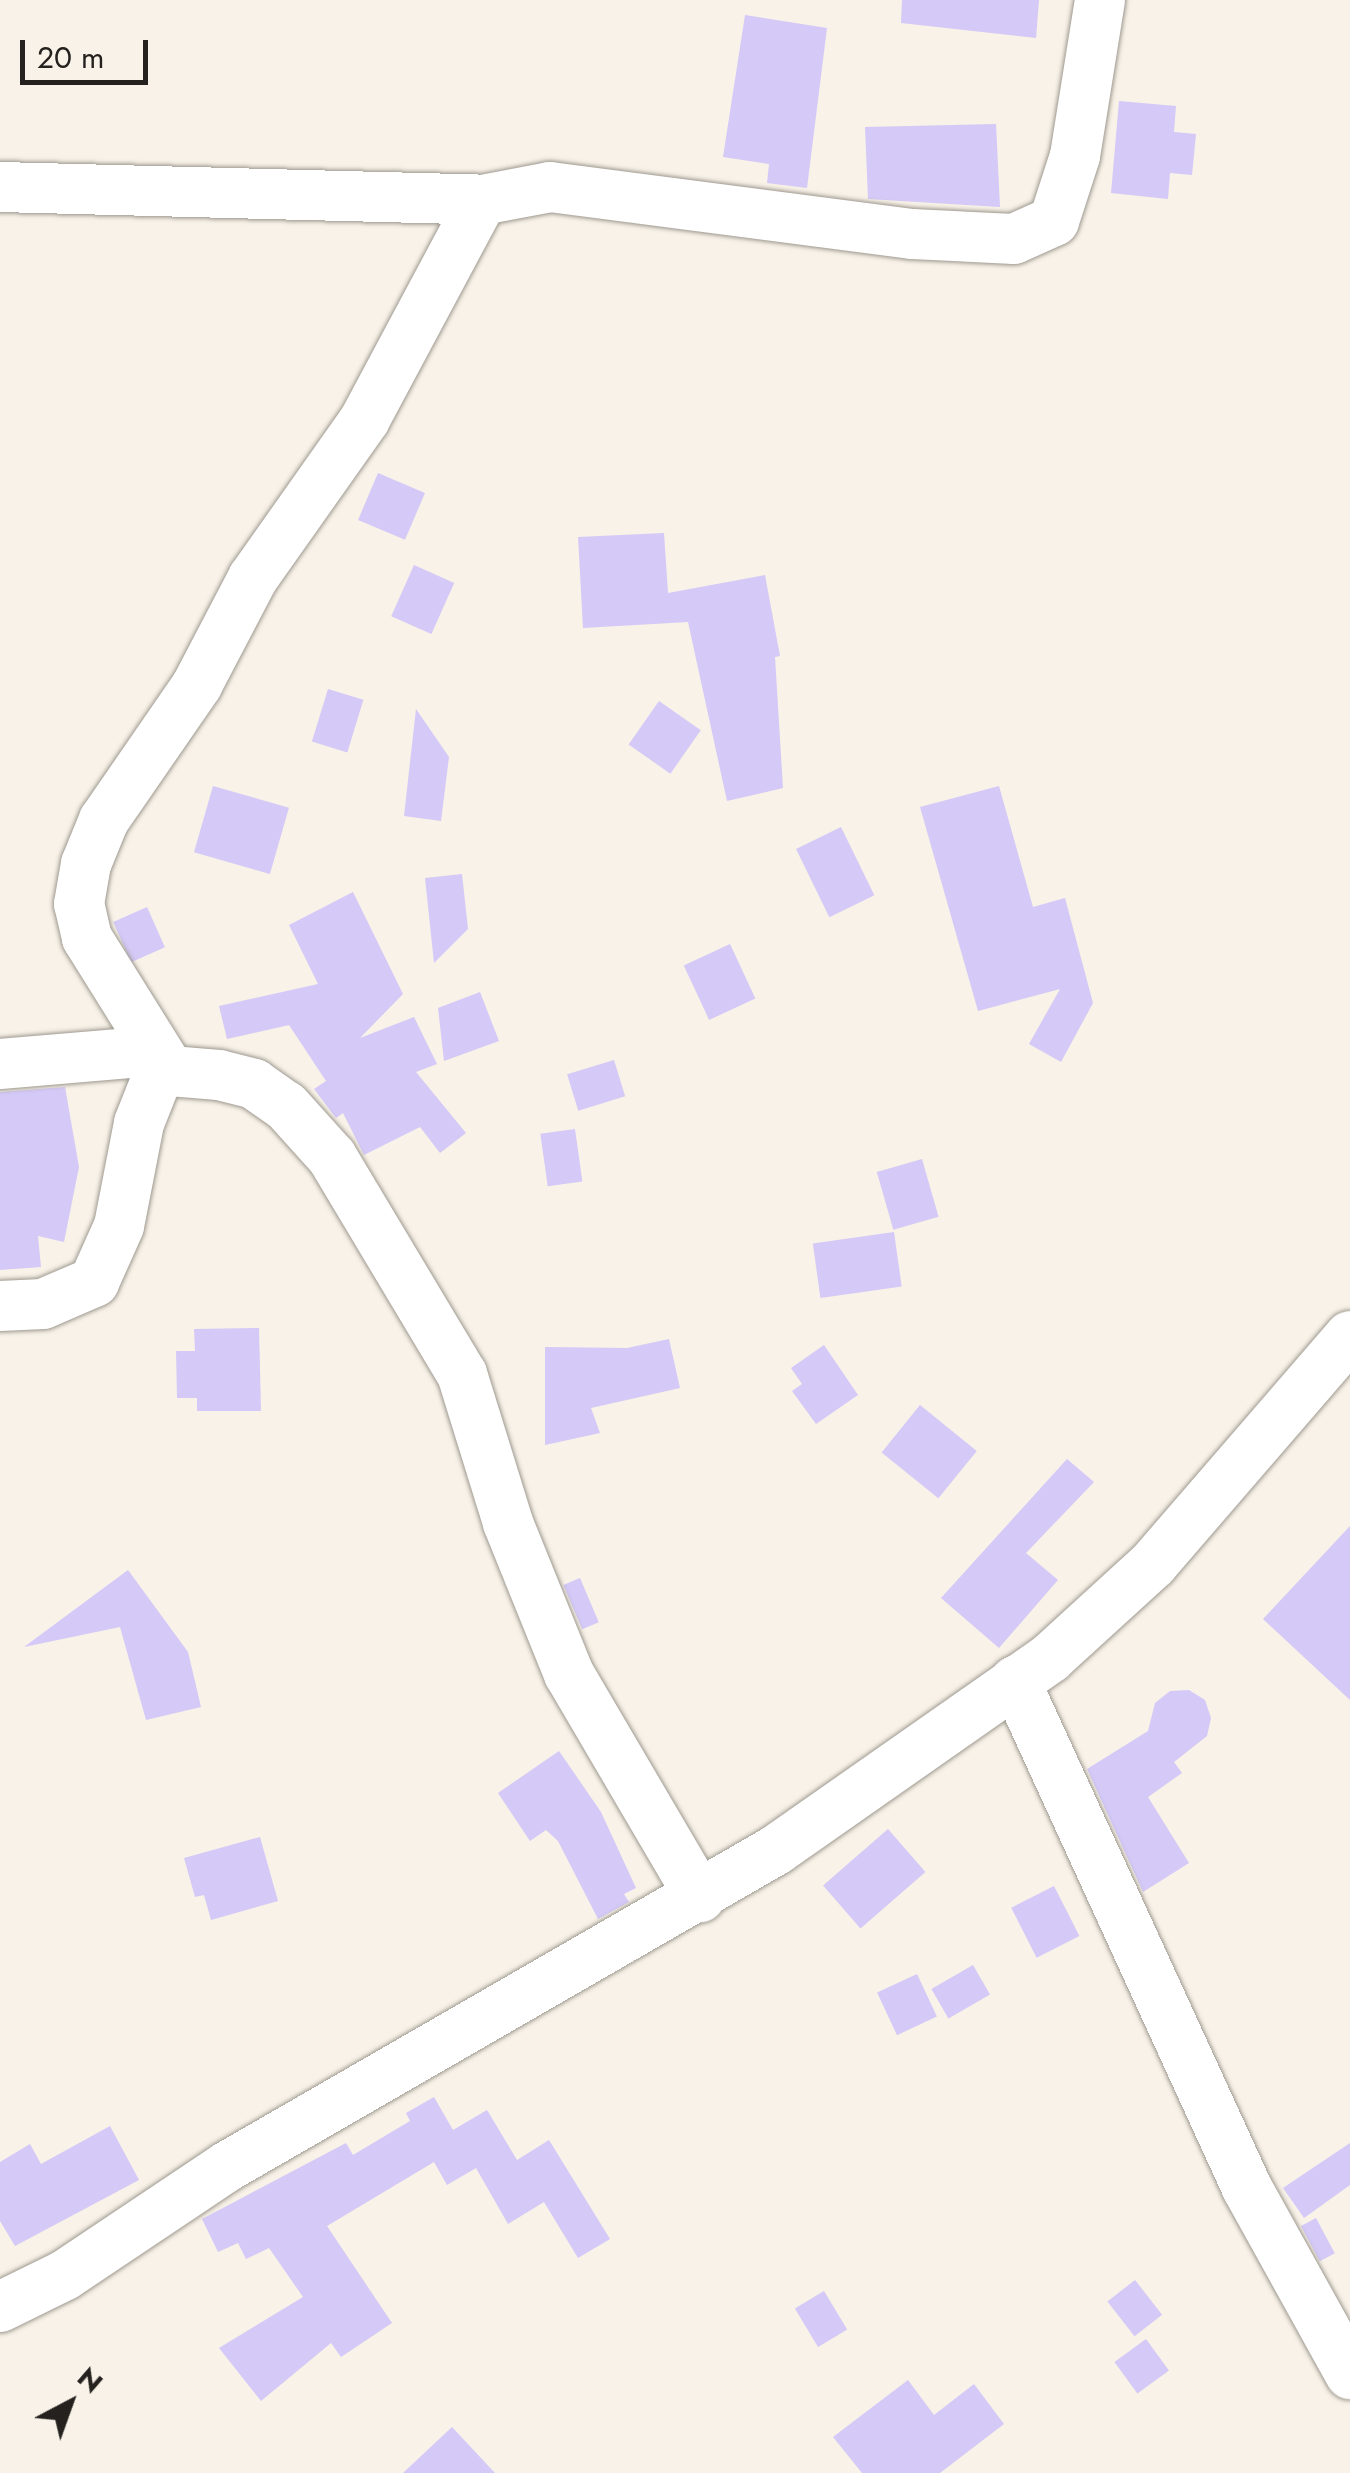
<!DOCTYPE html>
<html>
<head>
<meta charset="utf-8">
<style>
	body { margin:0 }
	#map { position:relative; width:1350px; height:2473px; overflow:hidden; background:#f8f2e8; font-family:Jost,sans-serif }
	div>[style] { position:absolute }
	.building>* { inset:0; background:#d4c9f7; transform-origin:0 0 }
	.roads { filter:drop-shadow(0 0 2px #9e9990) drop-shadow(0 0 2px #9e9990) }
	.street>* { height:50px; margin:-25px; padding:0 25px; transform-origin:25px; border-radius:25px; background:#fff }
	span { translate:-50% -50%; white-space:nowrap; text-align:center; line-height:1.15; -webkit-text-stroke:9px #f8f2e8; paint-order:stroke }
	.north { position:absolute; left:20px; top:2353px; width:100px; height:100px; -webkit-text-stroke:8px #f8f2e8; paint-order:stroke; rotate:41deg; font-size:28px; font-weight:700; line-height:40px; text-align:center; color:#24211e }
	.north::after { content:''; display:block; margin:auto; width:35px; height:45px; background:#24211e; clip-path:polygon(50% 0,100% 100%,50% 72%,0 100%) }
	.scale { position:absolute; left:20px; top:40px; width:128px; height:45px; box-sizing:border-box; border:5px solid #24211e; border-top:0; padding-left:12px; font-size:30px; line-height:35px; white-space:nowrap; color:#24211e; -webkit-text-stroke:8px #f8f2e8; paint-order:stroke }
</style>
</head>
<body>
<div id="map">
	<div class="building">
		<i style="clip-path:polygon(902px 0,1039px 0,1036px 38px,901px 23px)"></i>
		<i style="clip-path:polygon(745px 15px,827px 28px,807px 188px,767px 183px,769px 164px,723px 157px)"></i>
		<i style="clip-path:polygon(1119px 101px,1176px 106px,1174px 132px,1196px 134px,1192px 175px,1170px 173px,1168px 199px,1111px 193px)"></i>
		<i style="clip-path:polygon(996px 124px,1000px 207px,868px 199px,865px 127px)"></i>
		<i style="left:378px;top:473px;width:51px;height:51px;rotate:23deg"></i>
		<i style="clip-path:polygon(664px 533px,668px 593px,765px 575px,780px 656px,775px 657px,783px 788px,727px 801px,688px 622px,583px 628px,578px 537px)"></i>
		<i style="left:414px;top:565px;width:44px;height:56px;rotate:24deg"></i>
		<i style="left:328px;top:689px;width:37px;height:55px;rotate:17deg"></i>
		<i style="left:659px;top:701px;width:51px;height:53px;rotate:35deg"></i>
		<i style="clip-path:polygon(416px 709px,449px 757px,441px 821px,404px 816px)"></i>
		<i style="left:213px;top:786px;width:79px;height:69px;rotate:16deg"></i>
		<i style="clip-path:polygon(999px 786px,1033px 907px,1065px 898px,1093px 1003px,1061px 1062px,1029px 1044px,1060px 989px,978px 1011px,920px 807px)"></i>
		<i style="left:841px;top:827px;width:76px;height:50px;rotate:64deg"></i>
		<i style="clip-path:polygon(462px 874px,468px 929px,434px 963px,425px 878px)"></i>
		<i style="clip-path:polygon(353px 892px,403px 994px,360px 1038px,414px 1017px,437px 1064px,416px 1072px,466px 1133px,440px 1153px,420px 1127px,364px 1155px,343px 1113px,336px 1118px,314px 1089px,326px 1081px,289px 1025px,227px 1039px,219px 1006px,318px 984px,289px 925px)"></i>
		<i style="left:147px;top:907px;width:44px;height:37px;rotate:66deg"></i>
		<i style="left:730px;top:944px;width:60px;height:51px;rotate:65deg"></i>
		<i style="clip-path:polygon(480px 992px,499px 1041px,444px 1061px,438px 1008px)"></i>
		<i style="left:614px;top:1060px;width:38px;height:49px;rotate:73deg"></i>
		<i style="clip-path:polygon(65px 1087px,79px 1167px,64px 1242px,38px 1236px,41px 1267px,0 1270px,0 1092px)"></i>
		<i style="left:575px;top:1129px;width:53px;height:35px;rotate:82deg"></i>
		<i style="left:922px;top:1159px;width:60px;height:47px;rotate:74deg"></i>
		<i style="left:894px;top:1232px;width:55px;height:82px;rotate:82deg"></i>
		<i style="clip-path:polygon(259px 1328px,261px 1411px,197px 1411px,197px 1398px,177px 1398px,176px 1351px,195px 1351px,194px 1329px)"></i>
		<i style="clip-path:polygon(669px 1339px,680px 1388px,591px 1408px,600px 1433px,545px 1445px,545px 1347px,627px 1348px)"></i>
		<i style="clip-path:polygon(824px 1345px,858px 1395px,816px 1424px,792px 1391px,802px 1384px,791px 1368px)"></i>
		<i style="left:920px;top:1405px;width:73px;height:61px;rotate:39deg"></i>
		<i style="clip-path:polygon(1067px 1459px,1094px 1482px,1026px 1553px,1058px 1580px,999px 1648px,941px 1598px)"></i>
		<i style="clip-path:polygon(1350px 1526px,1350px 1700px,1263px 1619px)"></i>
		<i style="clip-path:polygon(128px 1570px,188px 1652px,201px 1707px,146px 1720px,120px 1627px,24px 1647px)"></i>
		<i style="left:580px;top:1578px;width:48px;height:18px;rotate:67deg"></i>
		<i style="clip-path:polygon(1189px 1690px,1205px 1700px,1211px 1718px,1207px 1736px,1174px 1762px,1182px 1773px,1148px 1797px,1189px 1863px,1143px 1892px,1087px 1769px,1148px 1731px,1155px 1703px,1170px 1691px)"></i>
		<i style="clip-path:polygon(559px 1751px,601px 1812px,636px 1888px,624px 1894px,629px 1902px,598px 1919px,558px 1841px,546px 1830px,530px 1841px,498px 1793px)"></i>
		<i style="left:888px;top:1829px;width:57px;height:86px;rotate:49deg"></i>
		<i style="clip-path:polygon(260px 1837px,278px 1901px,211px 1920px,204px 1895px,195px 1897px,184px 1858px)"></i>
		<i style="left:1054px;top:1886px;width:56px;height:48px;rotate:63deg"></i>
		<i style="left:973px;top:1965px;width:34px;height:48px;rotate:60deg"></i>
		<i style="left:917px;top:1974px;width:47px;height:44px;rotate:65deg"></i>
		<i style="clip-path:polygon(434px 2097px,453px 2130px,487px 2110px,517px 2160px,549px 2140px,610px 2239px,578px 2258px,544px 2202px,508px 2224px,476px 2168px,447px 2185px,434px 2162px,327px 2226px,392px 2323px,341px 2357px,331px 2343px,261px 2401px,219px 2348px,303px 2297px,269px 2248px,246px 2259px,238px 2243px,218px 2252px,202px 2219px,346px 2143px,353px 2155px,410px 2121px,406px 2113px)"></i>
		<i style="clip-path:polygon(110px 2126px,139px 2180px,15px 2246px,0 2221px,0 2162px,30px 2144px,41px 2164px)"></i>
		<i style="clip-path:polygon(1350px 2143px,1350px 2185px,1304px 2218px,1283px 2188px)"></i>
		<i style="left:1316px;top:2218px;width:40px;height:17px;rotate:62deg"></i>
		<i style="left:1135px;top:2280px;width:44px;height:35px;rotate:52deg"></i>
		<i style="left:824px;top:2291px;width:45px;height:34px;rotate:59deg"></i>
		<i style="left:1146px;top:2339px;width:39px;height:39px;rotate:54deg"></i>
		<i style="clip-path:polygon(908px 2380px,934px 2415px,974px 2384px,1004px 2424px,940px 2473px,862px 2473px,833px 2437px)"></i>
		<i style="clip-path:polygon(452px 2427px,495px 2473px,403px 2473px)"></i>
	</div>
	<div class="roads">
		<div class="street">
			<i style="left:0;top:187px;width:482px;rotate:1.5deg"></i>
			<i style="left:0;top:1064px;width:156px;rotate:-4.8deg"></i>
			<i style="left:170px;top:1071px;width:157px;rotate:-122deg"></i>
			<i style="left:87px;top:938px;width:35px;rotate:-103deg"></i>
			<i style="left:79px;top:904px;width:41px;rotate:-80.1deg"></i>
			<i style="left:86px;top:864px;width:48px;rotate:-67.8deg"></i>
			<i style="left:104px;top:820px;width:164px;rotate:-55.4deg"></i>
			<i style="left:197px;top:685px;width:121px;rotate:-62.4deg"></i>
			<i style="left:253px;top:578px;width:194px;rotate:-54.8deg"></i>
			<i style="left:365px;top:419px;width:248px;rotate:-61.9deg"></i>
			<i style="left:482px;top:200px;width:69px;rotate:-10.8deg"></i>
			<i style="left:550px;top:187px;width:365px;rotate:7.4deg"></i>
			<i style="left:912px;top:234px;width:102px;rotate:2.8deg"></i>
			<i style="left:1014px;top:239px;width:44px;rotate:-24.2deg"></i>
			<i style="left:1054px;top:221px;width:68px;rotate:-72.1deg"></i>
			<i style="left:1075px;top:156px;width:158px;rotate:-80.9deg"></i>
			<i style="left:0;top:1306px;width:43px;rotate:-2.7deg"></i>
			<i style="left:43px;top:1304px;width:56px;rotate:-23.3deg"></i>
			<i style="left:94px;top:1282px;width:61px;rotate:-65.9deg"></i>
			<i style="left:119px;top:1226px;width:105px;rotate:-79deg"></i>
			<i style="left:139px;top:1123px;width:46px;rotate:-68.4deg"></i>
			<i style="left:156px;top:1080px;width:17px;rotate:-33deg"></i>
			<i style="left:170px;top:1071px;width:49px;rotate:4.7deg"></i>
			<i style="left:219px;top:1075px;width:36px;rotate:14deg"></i>
			<i style="left:254px;top:1084px;width:39px;rotate:35deg"></i>
			<i style="left:286px;top:1106px;width:69px;rotate:48deg"></i>
			<i style="left:332px;top:1157px;width:253px;rotate:59.1deg"></i>
			<i style="left:462px;top:1374px;width:156px;rotate:72.8deg"></i>
			<i style="left:508px;top:1523px;width:163px;rotate:68deg"></i>
			<i style="left:569px;top:1674px;width:259px;rotate:59.6deg"></i>
			<i style="left:1015px;top:1681px;width:558px;rotate:65.41deg"></i>
			<i style="left:1247px;top:2188px;width:213px;rotate:61deg"></i>
			<i style="left:0;top:2307px;width:72px;rotate:-26.2deg"></i>
			<i style="left:65px;top:2275px;width:196px;rotate:-33.8deg"></i>
			<i style="left:228px;top:2166px;width:633px;rotate:-29.97deg"></i>
			<i style="left:776px;top:1850px;width:335px;rotate:-35deg"></i>
			<i style="left:1050px;top:1658px;width:139px;rotate:-42.4deg"></i>
			<i style="left:1153px;top:1564px;width:301px;rotate:-49.2deg"></i>
		</div>
	</div>
	<div class="north">N</div>
	<div class="scale">20 m</div>
</div>
</body>
</html>
